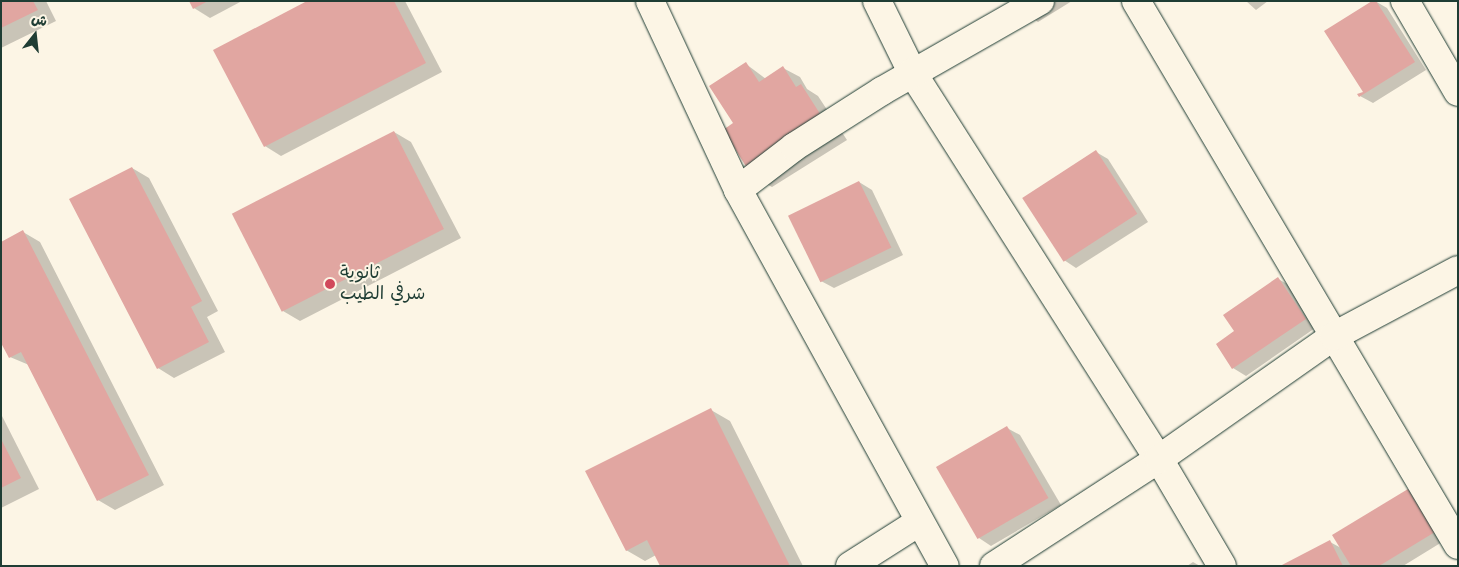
<!DOCTYPE html>
<html>
<head>
<meta charset="utf-8">
<style>
	body { margin:0 }
	#map { position:relative; width:1459px; height:567px; overflow:hidden; background:#fcf5e5; font-family:"Comic Neue","Playpen Sans Arabic",sans-serif }
	div>[style] { position:absolute }
	.shadow>* { inset:0; background:#0003 }
	.building>* { inset:0; background:#e1a6a1; transform-origin:0 0 }
	.roads { filter:drop-shadow(0 0 1px #1f3d34) drop-shadow(0 0 1px #1f3d34) }
	.minor>* { height:28px; margin:-14px; padding:0 14px; transform-origin:14px; border-radius:14px; background:#fcf5e5 }
	.dots>* { width:14px; height:14px; translate:-50% -50%; box-sizing:border-box; border:2px solid #fcf5e5; border-radius:50% }
	span { translate:-50% -50%; white-space:nowrap; text-align:center; line-height:1.15; -webkit-text-stroke:4px #fcf5e5; paint-order:stroke }
	.poi-label { font-size:18px; color:#1f3d34 }
	.left { translate:0 -50%; text-align:left }
	.frame { position:absolute; inset:0; border:2px solid #1f3d34; pointer-events:none }
	.north { position:absolute; left:10px; top:10px; width:50px; height:50px; -webkit-text-stroke:4px #fcf5e5; paint-order:stroke; rotate:16deg; font-size:14px; font-weight:700; line-height:20px; text-align:center; color:#1f3d34 }
	.north::after { content:''; display:block; margin:auto; width:18px; height:22px; background:#1f3d34; clip-path:polygon(50% 0,100% 100%,50% 72%,0 100%) }
</style>
</head>
<body>
<div id="map">
	<div class="shadow">
		<i style="clip-path:polygon(1px 1px,46px 1px,56px 21px,1px 48px)"></i>
		<i style="clip-path:polygon(190px 1px,242px 1px,210px 18px,194px 8px)"></i>
		<i style="clip-path:polygon(310px 1px,405px 1px,442px 72px,281px 156px,265px 146px)"></i>
		<i style="clip-path:polygon(1017px 1px,1072px 1px,1038px 22px,1026px 14px)"></i>
		<i style="clip-path:polygon(1246px 1px,1268px 1px,1256px 10px)"></i>
		<i style="clip-path:polygon(1375px 1px,1387px 8px,1426px 70px,1373px 103px,1360px 96px,1365px 92px)"></i>
		<i style="clip-path:polygon(746px 64px,766px 79px,783px 68px,800px 77px,807px 89px,818px 96px,847px 140px,772px 187px,755px 178px,735px 124px)"></i>
		<i style="clip-path:polygon(394px 132px,411px 142px,461px 238px,300px 321px,283px 311px)"></i>
		<i style="clip-path:polygon(1096px 152px,1108px 159px,1148px 222px,1076px 268px,1064px 260px)"></i>
		<i style="clip-path:polygon(132px 168px,149px 178px,218px 311px,207px 317px,225px 352px,174px 378px,158px 368px)"></i>
		<i style="clip-path:polygon(859px 182px,872px 190px,903px 255px,834px 288px,821px 281px)"></i>
		<i style="clip-path:polygon(23px 232px,40px 242px,164px 485px,115px 510px,98px 500px,29px 365px,10px 357px)"></i>
		<i style="clip-path:polygon(1278px 279px,1291px 286px,1318px 326px,1246px 376px,1233px 368px,1217px 345px,1236px 332px)"></i>
		<i style="clip-path:polygon(711px 410px,730px 421px,803px 566px,662px 566px,656px 555px,645px 561px,626px 550px)"></i>
		<i style="clip-path:polygon(1px 414px,39px 489px,1px 508px)"></i>
		<i style="clip-path:polygon(1007px 428px,1020px 435px,1061px 505px,991px 546px,979px 538px)"></i>
		<i style="clip-path:polygon(1408px 490px,1421px 497px,1447px 539px,1403px 566px,1282px 566px,1330px 542px,1343px 549px)"></i>
		<i style="clip-path:polygon(1193px 562px,1200px 566px,1187px 566px)"></i>
	</div>
	<div class="building">
		<i style="clip-path:polygon(1px 1px,33px 1px,38px 10px,1px 28px)"></i>
		<i style="clip-path:polygon(189px 1px,208px 1px,193px 9px)"></i>
		<i style="clip-path:polygon(307px 1px,394px 1px,426px 63px,264px 147px,213px 50px)"></i>
		<i style="clip-path:polygon(1372px 1px,1376px 1px,1415px 62px,1359px 97px,1357px 94px,1363px 92px,1324px 31px)"></i>
		<i style="clip-path:polygon(746px 62px,759px 82px,783px 66px,796px 87px,801px 84px,831px 131px,754px 179px,723px 130px,733px 123px,709px 86px)"></i>
		<i style="left:394px;top:131px;width:110px;height:182px;rotate:63deg"></i>
		<i style="left:1096px;top:150px;width:76px;height:88px;rotate:57deg"></i>
		<i style="clip-path:polygon(132px 167px,202px 301px,191px 307px,209px 342px,157px 369px,69px 199px)"></i>
		<i style="left:859px;top:181px;width:74px;height:79px;rotate:64deg"></i>
		<i style="clip-path:polygon(23px 230px,149px 475px,97px 501px,21px 352px,9px 358px,1px 343px,1px 242px)"></i>
		<i style="clip-path:polygon(1278px 277px,1306px 319px,1232px 369px,1216px 344px,1234px 331px,1223px 315px)"></i>
		<i style="clip-path:polygon(711px 408px,790px 566px,660px 566px,647px 540px,626px 551px,585px 471px)"></i>
		<i style="left:1007px;top:426px;width:83px;height:82px;rotate:60deg"></i>
		<i style="clip-path:polygon(1px 439px,21px 478px,1px 488px)"></i>
		<i style="clip-path:polygon(1408px 489px,1435px 532px,1379px 566px,1351px 566px,1332px 535px)"></i>
		<i style="clip-path:polygon(1330px 540px,1343px 566px,1280px 566px)"></i>
	</div>
	<div class="roads">
		<div class="minor">
			<i style="left:650px;top:1px;width:208px;rotate:65deg"></i>
			<i style="left:738px;top:190px;width:429px;rotate:61.2deg"></i>
			<i style="left:877px;top:1px;width:79px;rotate:63.8deg"></i>
			<i style="left:912px;top:72px;width:459px;rotate:57.5deg"></i>
			<i style="left:1159px;top:459px;width:124px;rotate:59.5deg"></i>
			<i style="left:1136px;top:1px;width:632px;rotate:59.38deg"></i>
			<i style="left:1405px;top:1px;width:105px;rotate:59.8deg"></i>
			<i style="left:738px;top:190px;width:71px;rotate:-37.5deg"></i>
			<i style="left:794px;top:147px;width:104px;rotate:-32.5deg"></i>
			<i style="left:882px;top:91px;width:182px;rotate:-29.7deg"></i>
			<i style="left:850px;top:566px;width:82px;rotate:-32.5deg"></i>
			<i style="left:994px;top:566px;width:197px;rotate:-33deg"></i>
			<i style="left:1159px;top:459px;width:214px;rotate:-35.1deg"></i>
			<i style="left:1334px;top:336px;width:140px;rotate:-28deg"></i>
		</div>
	</div>
	<div class="dots">
		<i style="left:330px;top:284px;background:#d1495b"></i>
	</div>
	<div class="poi-label">
		<span class="left" style="left:340px;top:284px">ثانوية<br>شرفي الطيب</span>
	</div>
	<div class="frame"></div>
	<div class="north">ش</div>
</div>
</body>
</html>
